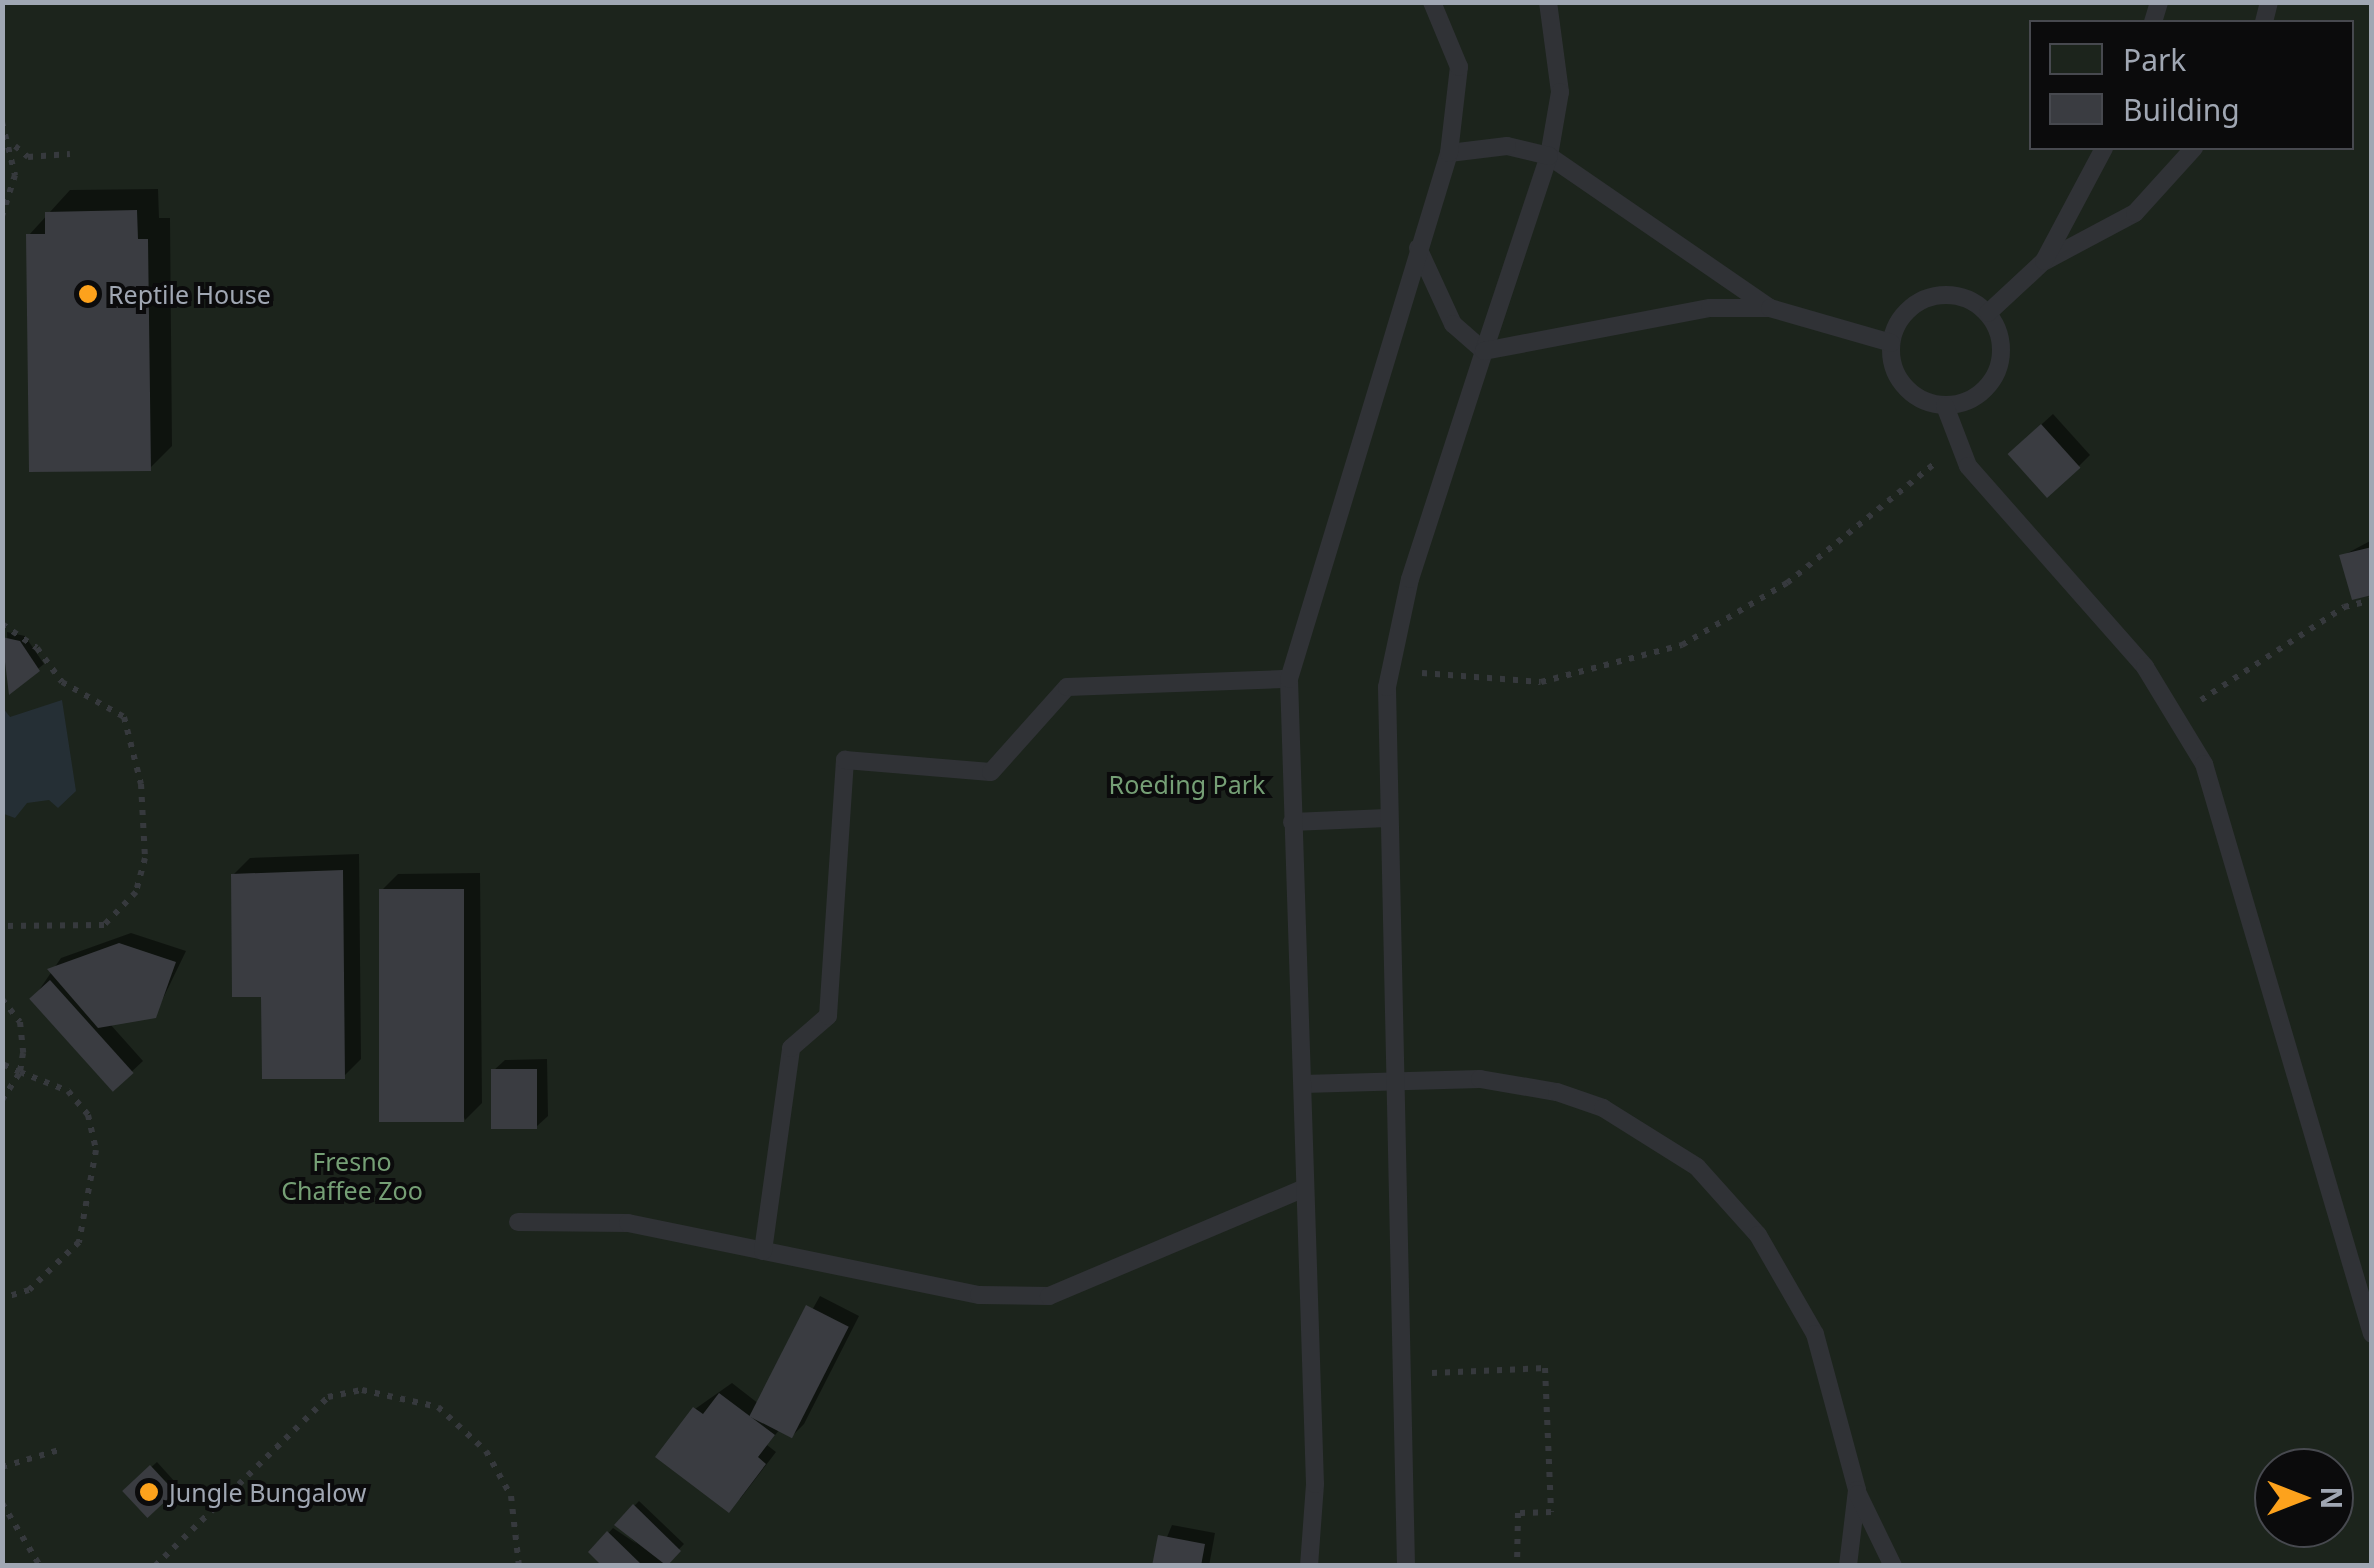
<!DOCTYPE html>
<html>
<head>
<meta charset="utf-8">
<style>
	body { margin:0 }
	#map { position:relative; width:2374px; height:1568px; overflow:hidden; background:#0f1011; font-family:"Noto Sans",sans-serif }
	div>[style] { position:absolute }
	.green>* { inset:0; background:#1c241c }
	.water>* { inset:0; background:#252f35 }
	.shadow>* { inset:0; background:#0007; transform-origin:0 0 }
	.building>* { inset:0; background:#3a3c41; transform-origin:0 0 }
	.path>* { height:6px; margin-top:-3px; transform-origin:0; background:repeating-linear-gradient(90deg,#36393d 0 5px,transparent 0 13px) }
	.service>* { height:18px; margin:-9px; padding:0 9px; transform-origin:9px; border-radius:9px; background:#303236 }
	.service>.ring { margin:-9px; padding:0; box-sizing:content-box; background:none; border:18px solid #303236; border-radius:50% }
	.dots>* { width:28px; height:28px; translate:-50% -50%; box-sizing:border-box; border:5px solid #0b0b0c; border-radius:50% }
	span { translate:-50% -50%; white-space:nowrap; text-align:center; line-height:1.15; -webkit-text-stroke:8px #0b0b0c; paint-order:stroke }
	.poi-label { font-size:25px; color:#a0a7b3 }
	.left { translate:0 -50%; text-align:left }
	.park-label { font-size:25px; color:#759f75 }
	.frame { position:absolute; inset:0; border:5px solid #a0a7b3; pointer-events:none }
	.legend { position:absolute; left:2029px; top:20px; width:325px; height:130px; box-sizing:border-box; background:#0b0b0c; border:2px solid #47494f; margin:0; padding:12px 18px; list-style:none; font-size:30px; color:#a0a7b3 }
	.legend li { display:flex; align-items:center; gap:20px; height:50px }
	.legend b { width:50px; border:2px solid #47494f }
	.north { position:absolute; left:2254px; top:1448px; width:100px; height:100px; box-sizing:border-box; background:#0b0b0c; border:2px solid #47494f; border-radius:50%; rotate:90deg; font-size:28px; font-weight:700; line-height:40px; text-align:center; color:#a0a7b3 }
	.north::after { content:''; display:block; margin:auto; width:35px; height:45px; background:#fda21c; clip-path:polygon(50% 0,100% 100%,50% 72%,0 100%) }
</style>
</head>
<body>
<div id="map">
	<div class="green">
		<i style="clip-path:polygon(evenodd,3px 3px,2371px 3px,2371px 1565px,3px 1566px,3px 3px,2032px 22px,2352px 22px,2352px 148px,2032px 148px,2032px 22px,3px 3px,2274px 1468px,2334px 1468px,2334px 1528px,2274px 1528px,2274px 1468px)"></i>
	</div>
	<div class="water">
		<i style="clip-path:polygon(62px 700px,76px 791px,58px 808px,49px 800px,27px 803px,15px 818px,4px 814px,3px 708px,10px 717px)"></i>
	</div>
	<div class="shadow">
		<i style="clip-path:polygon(158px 189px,159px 218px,170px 218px,172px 446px,150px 468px,29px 235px,70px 190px)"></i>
		<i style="clip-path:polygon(2053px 414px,2090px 455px,2079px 466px,2021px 443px)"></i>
		<i style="clip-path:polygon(2372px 540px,2372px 592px,2342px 556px)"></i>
		<i style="clip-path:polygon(7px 632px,25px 636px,44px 664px,9px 692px)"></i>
		<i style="clip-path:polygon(359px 854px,361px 1059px,344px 1076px,264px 994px,233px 875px,250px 858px)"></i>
		<i style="clip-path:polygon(480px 873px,482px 1103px,465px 1120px,381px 891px,398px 874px)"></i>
		<i style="clip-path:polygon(131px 933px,186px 951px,155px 1015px,110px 1024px,143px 1061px,113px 1089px,33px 999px,61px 958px)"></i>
		<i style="clip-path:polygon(547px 1059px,548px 1116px,536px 1127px,493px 1071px,505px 1060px)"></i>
		<i style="clip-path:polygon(820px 1296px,859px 1316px,804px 1424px,793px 1435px,780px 1429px,767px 1445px,776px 1452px,740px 1499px,695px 1409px,732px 1383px,759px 1404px)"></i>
		<i style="left:157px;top:1462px;width:31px;height:42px;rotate:48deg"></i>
		<i style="clip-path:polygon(639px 1501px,684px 1544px,663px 1566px,606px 1566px,591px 1552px,613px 1528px,637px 1544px,617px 1524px)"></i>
		<i style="clip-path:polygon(1172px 1525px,1215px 1533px,1209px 1566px,1155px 1566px)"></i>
	</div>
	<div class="building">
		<i style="clip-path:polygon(137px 210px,138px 239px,148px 239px,151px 471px,29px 472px,26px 234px,45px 234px,45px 212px)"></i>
		<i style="left:2041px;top:424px;width:59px;height:45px;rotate:48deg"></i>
		<i style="clip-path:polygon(2372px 547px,2372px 595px,2352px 600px,2339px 555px)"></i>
		<i style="clip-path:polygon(2px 637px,20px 641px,40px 671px,9px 695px)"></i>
		<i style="clip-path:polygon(343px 870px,345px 1079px,262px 1079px,261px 997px,232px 997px,231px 874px)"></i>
		<i style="left:464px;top:889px;width:233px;height:85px;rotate:90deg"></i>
		<i style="clip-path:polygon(119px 943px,176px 962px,156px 1018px,98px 1028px,47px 969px)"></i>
		<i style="left:50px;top:980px;width:125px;height:28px;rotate:48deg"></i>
		<i style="left:537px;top:1069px;width:60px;height:46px;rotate:90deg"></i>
		<i style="left:806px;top:1305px;width:48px;height:125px;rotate:27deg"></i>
		<i style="clip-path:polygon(719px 1393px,775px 1435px,758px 1457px,766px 1464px,729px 1513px,655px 1457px,693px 1407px,703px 1414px)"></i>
		<i style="left:150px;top:1465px;width:37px;height:38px;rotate:47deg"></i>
		<i style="clip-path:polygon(633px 1504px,681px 1551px,667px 1566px,614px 1525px)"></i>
		<i style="clip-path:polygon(607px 1531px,643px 1566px,602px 1566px,588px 1552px)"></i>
		<i style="clip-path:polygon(1158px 1535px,1205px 1544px,1201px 1566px,1152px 1566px)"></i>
	</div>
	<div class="path">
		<i style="left:2px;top:122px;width:55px;rotate:76.2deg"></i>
		<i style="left:15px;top:175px;width:43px;rotate:107.6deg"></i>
		<i style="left:15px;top:146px;width:17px;rotate:40deg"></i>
		<i style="left:28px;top:157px;width:42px;rotate:-4.1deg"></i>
		<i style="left:2px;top:624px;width:42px;rotate:34.4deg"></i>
		<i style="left:37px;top:648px;width:42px;rotate:53.7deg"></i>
		<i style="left:62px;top:682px;width:71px;rotate:29.4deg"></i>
		<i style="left:124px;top:717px;width:69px;rotate:75.8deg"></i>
		<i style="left:141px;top:784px;width:74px;rotate:86.9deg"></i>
		<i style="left:145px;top:858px;width:35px;rotate:105deg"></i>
		<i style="left:136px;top:892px;width:46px;rotate:134.1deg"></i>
		<i style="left:104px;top:925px;width:102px;rotate:179.4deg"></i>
		<i style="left:1422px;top:673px;width:119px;rotate:4.3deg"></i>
		<i style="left:1541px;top:682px;width:146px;rotate:-14.7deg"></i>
		<i style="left:1682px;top:645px;width:122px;rotate:-30.6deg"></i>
		<i style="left:1787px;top:583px;width:191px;rotate:-39deg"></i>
		<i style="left:2201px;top:700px;width:171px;rotate:-33deg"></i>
		<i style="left:2344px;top:607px;width:29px;rotate:-14deg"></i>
		<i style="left:2px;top:999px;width:29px;rotate:52deg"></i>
		<i style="left:20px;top:1022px;width:31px;rotate:84deg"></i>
		<i style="left:23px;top:1053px;width:19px;rotate:99deg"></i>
		<i style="left:20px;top:1072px;width:20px;rotate:-156deg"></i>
		<i style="left:2px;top:1100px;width:33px;rotate:-57deg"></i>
		<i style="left:20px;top:1072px;width:52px;rotate:21.6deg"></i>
		<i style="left:68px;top:1091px;width:31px;rotate:50deg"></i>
		<i style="left:88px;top:1115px;width:36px;rotate:77deg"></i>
		<i style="left:96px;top:1150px;width:94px;rotate:100.5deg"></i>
		<i style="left:79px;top:1242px;width:69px;rotate:136.2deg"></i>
		<i style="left:29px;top:1290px;width:28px;rotate:163deg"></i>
		<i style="left:1432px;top:1373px;width:113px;rotate:-2.5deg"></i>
		<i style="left:1545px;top:1368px;width:144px;rotate:87.6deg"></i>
		<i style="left:1551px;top:1512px;width:33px;rotate:178deg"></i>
		<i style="left:1518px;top:1513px;width:53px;rotate:91.1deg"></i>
		<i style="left:2px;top:1467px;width:59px;rotate:-16.6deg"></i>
		<i style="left:2px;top:1503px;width:74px;rotate:58.9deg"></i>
		<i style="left:155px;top:1566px;width:242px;rotate:-44.3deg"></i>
		<i style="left:328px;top:1397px;width:35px;rotate:-12deg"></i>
		<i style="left:362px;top:1390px;width:78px;rotate:12.6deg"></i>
		<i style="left:438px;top:1407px;width:65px;rotate:42.5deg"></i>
		<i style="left:486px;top:1451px;width:51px;rotate:60.9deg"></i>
		<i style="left:511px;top:1496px;width:70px;rotate:83.5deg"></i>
	</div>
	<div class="service">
		<i style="left:1548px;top:2px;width:91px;rotate:82.4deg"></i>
		<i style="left:1560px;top:92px;width:65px;rotate:99.8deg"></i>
		<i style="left:1549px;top:156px;width:268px;rotate:34.5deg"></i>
		<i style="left:2153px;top:22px;width:21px;rotate:-73deg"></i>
		<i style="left:2264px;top:22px;width:21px;rotate:-76deg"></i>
		<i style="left:1418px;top:248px;width:84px;rotate:65.3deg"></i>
		<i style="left:1453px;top:324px;width:41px;rotate:41.1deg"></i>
		<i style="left:1484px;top:351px;width:206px;rotate:-71.6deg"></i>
		<i style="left:1549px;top:156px;width:43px;rotate:-166.6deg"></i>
		<i style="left:1507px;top:146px;width:58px;rotate:173.1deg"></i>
		<i style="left:2045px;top:261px;width:102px;rotate:-28.1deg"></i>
		<i style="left:2135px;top:213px;width:88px;rotate:-47.8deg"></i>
		<i class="ring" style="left:1891px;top:295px;width:92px;height:92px"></i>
		<i style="left:1988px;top:313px;width:76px;rotate:-42.9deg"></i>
		<i style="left:2044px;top:261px;width:128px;rotate:-62deg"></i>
		<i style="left:1945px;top:406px;width:64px;rotate:69deg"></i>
		<i style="left:1968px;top:466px;width:268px;rotate:48.6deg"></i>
		<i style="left:2145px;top:667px;width:114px;rotate:58.7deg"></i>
		<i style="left:2204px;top:764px;width:594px;rotate:73.58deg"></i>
		<i style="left:1292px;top:822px;width:95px;rotate:-2.4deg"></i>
		<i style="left:1303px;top:1084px;width:177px;rotate:-1.6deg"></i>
		<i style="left:1480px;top:1079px;width:78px;rotate:9.6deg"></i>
		<i style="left:1557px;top:1092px;width:49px;rotate:19.2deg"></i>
		<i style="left:1603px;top:1108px;width:111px;rotate:32.1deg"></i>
		<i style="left:1697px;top:1167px;width:91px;rotate:48.1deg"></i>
		<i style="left:1758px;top:1235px;width:114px;rotate:60.1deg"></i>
		<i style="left:1815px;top:1334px;width:162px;rotate:74.9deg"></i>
		<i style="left:1857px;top:1490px;width:77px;rotate:96.8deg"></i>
		<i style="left:518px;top:1222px;width:110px;rotate:0.5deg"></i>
		<i style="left:628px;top:1223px;width:358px;rotate:11.6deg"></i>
		<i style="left:979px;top:1295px;width:70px;rotate:0.8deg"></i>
		<i style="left:1049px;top:1296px;width:278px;rotate:-22.9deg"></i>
		<i style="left:763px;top:1251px;width:205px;rotate:-82.1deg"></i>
		<i style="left:791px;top:1048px;width:49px;rotate:-40.9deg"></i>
		<i style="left:828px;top:1016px;width:257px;rotate:-86.2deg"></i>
		<i style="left:845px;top:760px;width:146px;rotate:4.7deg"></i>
		<i style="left:991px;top:772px;width:114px;rotate:-48.2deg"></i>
		<i style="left:1067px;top:687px;width:222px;rotate:-2.1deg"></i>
		<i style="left:1858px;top:1494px;width:80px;rotate:64.1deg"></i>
		<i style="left:1309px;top:1566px;width:82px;rotate:-85.8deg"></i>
		<i style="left:1315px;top:1484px;width:805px;rotate:-91.85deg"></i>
		<i style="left:1289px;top:679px;width:550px;rotate:-73.08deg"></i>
		<i style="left:1449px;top:153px;width:87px;rotate:-83.4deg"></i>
		<i style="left:1459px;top:67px;width:70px;rotate:-112.6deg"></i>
		<i style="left:1406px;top:1566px;width:879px;rotate:-91.24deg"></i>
		<i style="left:1387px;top:687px;width:110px;rotate:-78deg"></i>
		<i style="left:1410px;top:579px;width:240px;rotate:-72deg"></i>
		<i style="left:1484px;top:351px;width:230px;rotate:-10.8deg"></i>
		<i style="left:1710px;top:308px;width:60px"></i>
		<i style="left:1770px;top:308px;width:126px;rotate:16.1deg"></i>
	</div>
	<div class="dots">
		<i style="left:88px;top:294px;background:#fda21c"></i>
		<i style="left:149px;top:1492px;background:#fda21c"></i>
	</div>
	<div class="poi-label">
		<span class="left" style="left:108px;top:294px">Reptile House</span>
		<span class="left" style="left:169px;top:1492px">Jungle Bungalow</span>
	</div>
	<div class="park-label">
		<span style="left:1187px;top:784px">Roeding Park</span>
		<span style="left:352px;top:1176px">Fresno<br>Chaffee Zoo</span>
	</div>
	<div class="frame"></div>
	<ul class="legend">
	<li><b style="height:28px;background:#1c241c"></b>Park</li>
	<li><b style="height:28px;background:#3a3c41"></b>Building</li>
	</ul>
	<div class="north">N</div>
</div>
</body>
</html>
